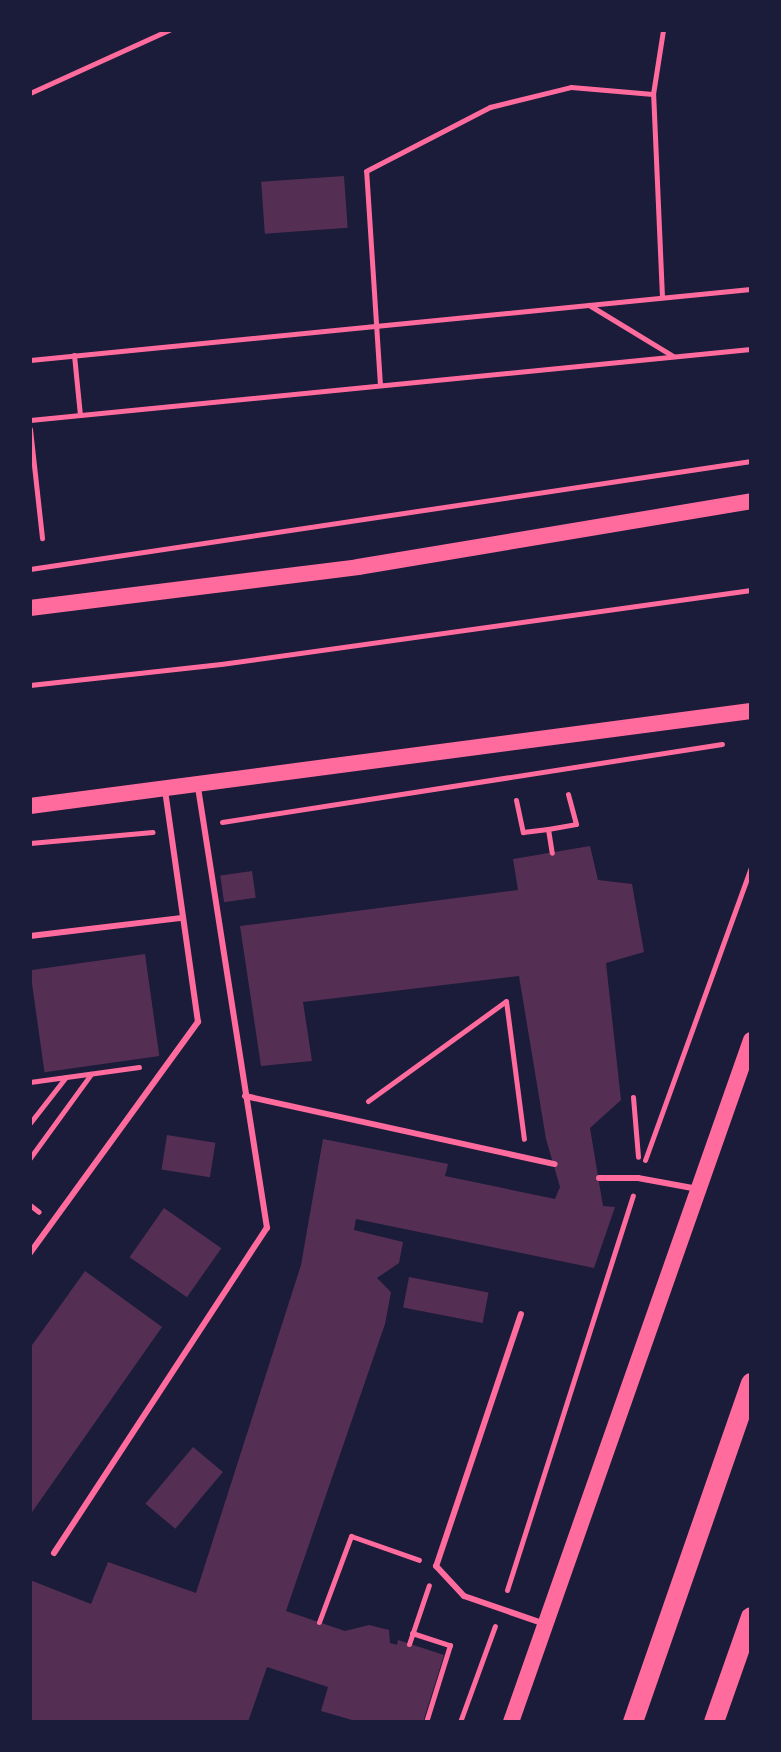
<!DOCTYPE html>
<html>
<head>
<meta charset="utf-8">
<style>
	body { margin:0 }
	#map { position:relative; width:781px; height:1752px; overflow:hidden; background:#1b1b3a; font-family:Overpass,sans-serif }
	div>[style] { position:absolute }
	.building>* { inset:0; background:#542f53; transform-origin:0 0 }
	.path>* { height:5px; margin:-2.5px; padding:0 2.5px; transform-origin:2.5px; border-radius:2.5px; background:#ff6b9d }
	.service>* { height:6px; margin:-3px; padding:0 3px; transform-origin:3px; border-radius:3px; background:#ff6b9d }
	.secondary>* { height:16px; margin:-8px; padding:0 8px; transform-origin:8px; border-radius:8px; background:#ff6b9d }
	.primary>* { height:20px; margin:-10px; padding:0 10px; transform-origin:10px; border-radius:10px; background:#ff6b9d }
	span { translate:-50% -50%; white-space:nowrap; text-align:center; line-height:1.15; -webkit-text-stroke:6px #1b1b3a; paint-order:stroke }
	.frame { position:absolute; inset:0; border:32px solid #1b1b3a; pointer-events:none }
</style>
</head>
<body>
<div id="map">
	<div class="building">
		<i style="left:344px;top:176px;width:52px;height:83px;rotate:86deg"></i>
		<i style="clip-path:polygon(590px 846px,598px 880px,632px 884px,644px 952px,606px 963px,621px 1100px,590px 1128px,603px 1206px,615px 1207px,594px 1268px,356px 1219px,354px 1230px,403px 1242px,399px 1263px,377px 1278px,391px 1292px,385px 1324px,286px 1611px,345px 1631px,369px 1625px,389px 1630px,390px 1643px,397px 1645px,398px 1640px,444px 1655px,423px 1722px,359px 1722px,321px 1711px,328px 1687px,267px 1667px,248px 1722px,30px 1722px,30px 1580px,91px 1604px,108px 1562px,196px 1593px,301px 1265px,323px 1139px,448px 1164px,445px 1176px,555px 1199px,560px 1187px,546px 1139px,519px 976px,303px 1002px,312px 1061px,261px 1066px,240px 926px,518px 890px,513px 859px)"></i>
		<i style="left:252px;top:871px;width:27px;height:32px;rotate:82deg"></i>
		<i style="left:145px;top:954px;width:103px;height:116px;rotate:82deg"></i>
		<i style="left:167px;top:1135px;width:49px;height:35px;rotate:9deg"></i>
		<i style="left:164px;top:1208px;width:70px;height:60px;rotate:35deg"></i>
		<i style="clip-path:polygon(85px 1271px,162px 1327px,30px 1515px,30px 1348px)"></i>
		<i style="left:409px;top:1277px;width:81px;height:31px;rotate:11deg"></i>
		<i style="left:193px;top:1447px;width:39px;height:74px;rotate:40deg"></i>
	</div>
	<div class="path">
		<i style="left:30px;top:93px;width:153px;rotate:-24.4deg"></i>
		<i style="left:662px;top:297px;width:203px;rotate:-92.5deg"></i>
		<i style="left:653px;top:94px;width:65px;rotate:-81.1deg"></i>
		<i style="left:589px;top:305px;width:98px;rotate:31.3deg"></i>
		<i style="left:74px;top:355px;width:60px;rotate:84.3deg"></i>
		<i style="left:30px;top:360px;width:724px;rotate:-5.62deg"></i>
		<i style="left:380px;top:385px;width:214px;rotate:-93.7deg"></i>
		<i style="left:366px;top:171px;width:140px;rotate:-27.3deg"></i>
		<i style="left:490px;top:107px;width:83px;rotate:-13.9deg"></i>
		<i style="left:571px;top:87px;width:82px;rotate:4.9deg"></i>
		<i style="left:30px;top:420px;width:724px;rotate:-5.62deg"></i>
		<i style="left:30px;top:429px;width:110px;rotate:83.7deg"></i>
		<i style="left:30px;top:569px;width:729px;rotate:-8.52deg"></i>
		<i style="left:30px;top:685px;width:192px;rotate:-6.3deg"></i>
		<i style="left:221px;top:664px;width:535px;rotate:-7.95deg"></i>
		<i style="left:516px;top:800px;width:33px;rotate:78deg"></i>
		<i style="left:523px;top:832px;width:25px;rotate:-7deg"></i>
		<i style="left:548px;top:829px;width:24px;rotate:81deg"></i>
		<i style="left:222px;top:822px;width:506px;rotate:-8.87deg"></i>
		<i style="left:548px;top:829px;width:28px;rotate:-10deg"></i>
		<i style="left:576px;top:824px;width:31px;rotate:-105deg"></i>
		<i style="left:30px;top:843px;width:123px;rotate:-5.1deg"></i>
		<i style="left:30px;top:1082px;width:110px;rotate:-7.8deg"></i>
		<i style="left:633px;top:1097px;width:60px;rotate:85.2deg"></i>
		<i style="left:368px;top:1101px;width:170px;rotate:-35.9deg"></i>
		<i style="left:506px;top:1001px;width:139px;rotate:82.6deg"></i>
		<i style="left:30px;top:1123px;width:58px;rotate:-52deg"></i>
		<i style="left:30px;top:1158px;width:104px;rotate:-54deg"></i>
		<i style="left:645px;top:1160px;width:312px;rotate:-70.1deg"></i>
		<i style="left:30px;top:1205px;width:11px;rotate:38deg"></i>
		<i style="left:507px;top:1590px;width:414px;rotate:-72.3deg"></i>
		<i style="left:319px;top:1622px;width:92px;rotate:-69.6deg"></i>
		<i style="left:351px;top:1536px;width:72px;rotate:19.4deg"></i>
		<i style="left:412px;top:1633px;width:40px;rotate:18deg"></i>
		<i style="left:450px;top:1645px;width:81px;rotate:107.3deg"></i>
		<i style="left:409px;top:1644px;width:62px;rotate:-71.3deg"></i>
		<i style="left:460px;top:1722px;width:102px;rotate:-70deg"></i>
	</div>
	<div class="service">
		<i style="left:30px;top:936px;width:153px;rotate:-6.8deg"></i>
		<i style="left:245px;top:1096px;width:317px;rotate:12.4deg"></i>
		<i style="left:599px;top:1178px;width:39px"></i>
		<i style="left:638px;top:1178px;width:61px;rotate:10.4deg"></i>
		<i style="left:30px;top:1253px;width:286px;rotate:-54deg"></i>
		<i style="left:198px;top:1022px;width:234px;rotate:-98.1deg"></i>
		<i style="left:521px;top:1314px;width:266px;rotate:108.6deg"></i>
		<i style="left:436px;top:1566px;width:41px;rotate:47deg"></i>
		<i style="left:464px;top:1596px;width:83px;rotate:19.1deg"></i>
		<i style="left:54px;top:1553px;width:389px;rotate:-56.8deg"></i>
		<i style="left:267px;top:1228px;width:448px;rotate:-98.9deg"></i>
	</div>
	<div class="secondary">
		<i style="left:30px;top:608px;width:331px;rotate:-7.1deg"></i>
		<i style="left:358px;top:567px;width:399px;rotate:-9.5deg"></i>
		<i style="left:30px;top:806px;width:727px;rotate:-7.51deg"></i>
		<i style="left:511px;top:1722px;width:723px;rotate:-70.61deg"></i>
	</div>
	<div class="primary">
		<i style="left:633px;top:1722px;width:359px;rotate:-70.8deg"></i>
		<i style="left:714px;top:1722px;width:111px;rotate:-70.6deg"></i>
	</div>
	<div class="frame"></div>
</div>
</body>
</html>
